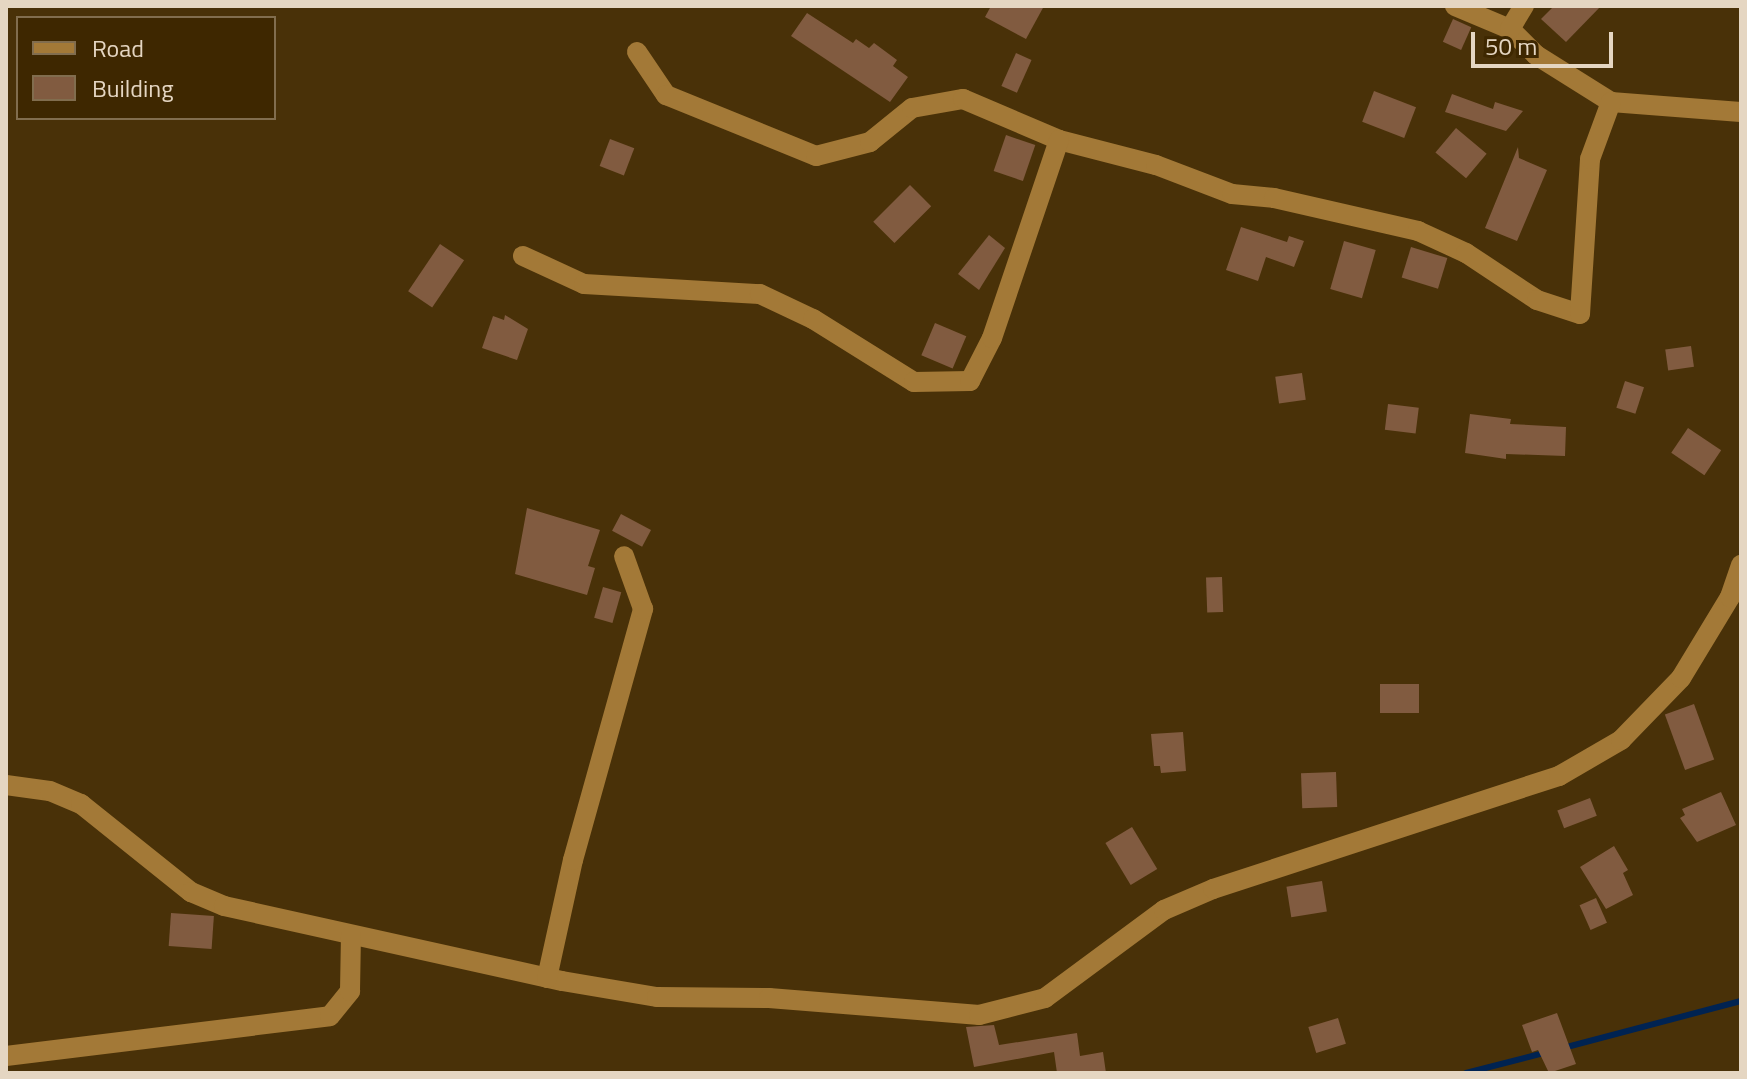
<!DOCTYPE html>
<html>
<head>
<meta charset="utf-8">
<style>
	body { margin:0 }
	#map { position:relative; width:1747px; height:1079px; overflow:hidden; background:#493108; font-family:"Titillium Web",sans-serif }
	div>[style] { position:absolute }
	.stream>* { height:6px; margin:-3px; padding:0 3px; transform-origin:3px; border-radius:3px; background:#002352 }
	.building>* { inset:0; background:#815b40; transform-origin:0 0 }
	.minor>* { height:20px; margin:-10px; padding:0 10px; transform-origin:10px; border-radius:10px; background:#a37937 }
	span { translate:-50% -50%; white-space:nowrap; text-align:center; line-height:1.15; -webkit-text-stroke:6px #3e2700; paint-order:stroke }
	.frame { position:absolute; inset:0; border:8px solid #e5d6c2; pointer-events:none }
	.legend { position:absolute; left:16px; top:16px; width:260px; height:104px; box-sizing:border-box; background:#3e2700; border:2px solid #816d4e; margin:0; padding:10px 14px; list-style:none; font-size:24px; color:#e5d6c2 }
	.legend li { display:flex; align-items:center; gap:16px; height:40px }
	.legend b { width:40px; border:2px solid #816d4e }
	.scale { position:absolute; left:1471px; top:32px; width:142px; height:36px; box-sizing:border-box; border:4px solid #e5d6c2; border-top:0; padding-left:10px; font-size:24px; line-height:28px; white-space:nowrap; color:#e5d6c2; -webkit-text-stroke:6px #3e2700; paint-order:stroke }
</style>
</head>
<body>
<div id="map">
	<div class="stream">
		<i style="left:1563px;top:1048px;width:184px;rotate:-14.8deg"></i>
		<i style="left:1466px;top:1073px;width:81px;rotate:-14.4deg"></i>
	</div>
	<div class="building">
		<i style="clip-path:polygon(991px 6px,1044px 6px,1026px 39px,985px 17px)"></i>
		<i style="clip-path:polygon(1554px 6px,1601px 6px,1566px 42px,1541px 19px)"></i>
		<i style="clip-path:polygon(807px 13px,853px 43px,856px 39px,869px 48px,874px 43px,897px 60px,893px 66px,908px 77px,890px 102px,791px 36px)"></i>
		<i style="left:1453px;top:19px;width:20px;height:25px;rotate:24deg"></i>
		<i style="left:1016px;top:53px;width:17px;height:36px;rotate:24deg"></i>
		<i style="left:1374px;top:91px;width:45px;height:33px;rotate:21deg"></i>
		<i style="clip-path:polygon(1452px 94px,1493px 109px,1495px 102px,1523px 111px,1506px 131px,1445px 112px)"></i>
		<i style="left:1456px;top:128px;width:40px;height:32px;rotate:40deg"></i>
		<i style="left:1006px;top:135px;width:31px;height:38px;rotate:19deg"></i>
		<i style="left:610px;top:139px;width:26px;height:29px;rotate:21deg"></i>
		<i style="clip-path:polygon(1518px 147px,1519px 158px,1547px 170px,1517px 241px,1485px 228px)"></i>
		<i style="left:910px;top:185px;width:30px;height:52px;rotate:45deg"></i>
		<i style="clip-path:polygon(1241px 227px,1287px 242px,1289px 236px,1304px 241px,1294px 267px,1266px 257px,1258px 281px,1226px 270px)"></i>
		<i style="clip-path:polygon(989px 235px,1005px 248px,979px 290px,958px 274px)"></i>
		<i style="left:1344px;top:241px;width:33px;height:50px;rotate:16deg"></i>
		<i style="left:440px;top:244px;width:29px;height:57px;rotate:34deg"></i>
		<i style="left:1411px;top:247px;width:38px;height:32px;rotate:17deg"></i>
		<i style="clip-path:polygon(505px 315px,528px 329px,517px 360px,482px 348px,493px 316px,504px 320px)"></i>
		<i style="left:935px;top:323px;width:34px;height:35px;rotate:23deg"></i>
		<i style="left:1691px;top:346px;width:21px;height:26px;rotate:82deg"></i>
		<i style="left:1302px;top:373px;width:27px;height:27px;rotate:82deg"></i>
		<i style="left:1625px;top:381px;width:20px;height:28px;rotate:18deg"></i>
		<i style="left:1388px;top:404px;width:31px;height:26px;rotate:7deg"></i>
		<i style="clip-path:polygon(1470px 414px,1511px 419px,1510px 424px,1566px 427px,1565px 456px,1506px 454px,1506px 459px,1465px 453px)"></i>
		<i style="left:1688px;top:428px;width:40px;height:30px;rotate:34deg"></i>
		<i style="clip-path:polygon(527px 508px,600px 530px,588px 566px,595px 568px,587px 595px,515px 574px)"></i>
		<i style="left:621px;top:514px;width:34px;height:19px;rotate:28deg"></i>
		<i style="left:1222px;top:577px;width:35px;height:16px;rotate:88deg"></i>
		<i style="left:603px;top:587px;width:19px;height:32px;rotate:16deg"></i>
		<i style="left:1380px;top:684px;width:39px;height:29px"></i>
		<i style="left:1694px;top:704px;width:59px;height:31px;rotate:70deg"></i>
		<i style="clip-path:polygon(1183px 732px,1186px 771px,1161px 773px,1160px 766px,1154px 766px,1151px 734px)"></i>
		<i style="left:1336px;top:772px;width:35px;height:35px;rotate:88deg"></i>
		<i style="clip-path:polygon(1721px 792px,1736px 825px,1697px 842px,1680px 818px,1685px 815px,1682px 809px)"></i>
		<i style="left:1590px;top:798px;width:19px;height:35px;rotate:69deg"></i>
		<i style="left:1132px;top:827px;width:49px;height:31px;rotate:59deg"></i>
		<i style="clip-path:polygon(1614px 846px,1628px 870px,1623px 873px,1633px 895px,1606px 909px,1580px 867px)"></i>
		<i style="left:1322px;top:881px;width:31px;height:36px;rotate:81deg"></i>
		<i style="left:1596px;top:898px;width:27px;height:18px;rotate:66deg"></i>
		<i style="left:171px;top:913px;width:43px;height:33px;rotate:4deg"></i>
		<i style="clip-path:polygon(1557px 1013px,1576px 1064px,1549px 1073px,1538px 1050px,1532px 1052px,1522px 1025px)"></i>
		<i style="left:1338px;top:1018px;width:27px;height:31px;rotate:73deg"></i>
		<i style="clip-path:polygon(994px 1025px,999px 1045px,1077px 1033px,1080px 1056px,1103px 1052px,1106px 1073px,1057px 1073px,1054px 1052px,974px 1067px,966px 1027px)"></i>
	</div>
	<div class="minor">
		<i style="left:1455px;top:6px;width:60px;rotate:22.7deg"></i>
		<i style="left:1510px;top:29px;width:37px;rotate:45deg"></i>
		<i style="left:1536px;top:55px;width:89px;rotate:32.1deg"></i>
		<i style="left:1611px;top:102px;width:130px;rotate:4.4deg"></i>
		<i style="left:1510px;top:29px;width:27px;rotate:-59deg"></i>
		<i style="left:637px;top:52px;width:52px;rotate:56deg"></i>
		<i style="left:666px;top:95px;width:162px;rotate:22.1deg"></i>
		<i style="left:816px;top:156px;width:56px;rotate:-14.5deg"></i>
		<i style="left:870px;top:142px;width:54px;rotate:-39deg"></i>
		<i style="left:912px;top:108px;width:52px;rotate:-10deg"></i>
		<i style="left:963px;top:99px;width:104px;rotate:23.1deg"></i>
		<i style="left:1059px;top:140px;width:100px;rotate:14.5deg"></i>
		<i style="left:1156px;top:165px;width:81px;rotate:20.9deg"></i>
		<i style="left:1232px;top:194px;width:42px;rotate:5.4deg"></i>
		<i style="left:1274px;top:198px;width:148px;rotate:12.9deg"></i>
		<i style="left:1418px;top:231px;width:53px;rotate:24.6deg"></i>
		<i style="left:1466px;top:253px;width:85px;rotate:33.5deg"></i>
		<i style="left:1537px;top:300px;width:45px;rotate:18deg"></i>
		<i style="left:1580px;top:314px;width:155px;rotate:-86.3deg"></i>
		<i style="left:1590px;top:159px;width:61px;rotate:-69.8deg"></i>
		<i style="left:523px;top:256px;width:67px;rotate:24.7deg"></i>
		<i style="left:584px;top:284px;width:176px;rotate:3.3deg"></i>
		<i style="left:760px;top:294px;width:59px;rotate:25.3deg"></i>
		<i style="left:813px;top:319px;width:119px;rotate:32deg"></i>
		<i style="left:914px;top:382px;width:56px;rotate:-1deg"></i>
		<i style="left:970px;top:381px;width:48px;rotate:-62.9deg"></i>
		<i style="left:992px;top:338px;width:209px;rotate:-71.3deg"></i>
		<i style="left:6px;top:785px;width:44px;rotate:7.8deg"></i>
		<i style="left:50px;top:791px;width:34px;rotate:23deg"></i>
		<i style="left:81px;top:804px;width:141px;rotate:38.7deg"></i>
		<i style="left:191px;top:892px;width:36px;rotate:23deg"></i>
		<i style="left:224px;top:906px;width:346px;rotate:12.5deg"></i>
		<i style="left:562px;top:981px;width:96px;rotate:9.6deg"></i>
		<i style="left:657px;top:997px;width:112px;rotate:0.5deg"></i>
		<i style="left:769px;top:998px;width:211px;rotate:4.6deg"></i>
		<i style="left:979px;top:1015px;width:68px;rotate:-14.4deg"></i>
		<i style="left:1045px;top:998px;width:148px;rotate:-36.5deg"></i>
		<i style="left:1164px;top:910px;width:53px;rotate:-23.2deg"></i>
		<i style="left:1213px;top:889px;width:364px;rotate:-18.1deg"></i>
		<i style="left:1559px;top:776px;width:72px;rotate:-30.1deg"></i>
		<i style="left:1621px;top:740px;width:86px;rotate:-45.9deg"></i>
		<i style="left:1681px;top:678px;width:95px;rotate:-58.8deg"></i>
		<i style="left:1730px;top:597px;width:34px;rotate:-71deg"></i>
		<i style="left:547px;top:978px;width:121px;rotate:-77.6deg"></i>
		<i style="left:573px;top:860px;width:261px;rotate:-74.4deg"></i>
		<i style="left:643px;top:609px;width:56px;rotate:-109.7deg"></i>
		<i style="left:6px;top:1056px;width:326px;rotate:-7deg"></i>
		<i style="left:330px;top:1016px;width:32px;rotate:-51deg"></i>
		<i style="left:350px;top:991px;width:55px;rotate:-89deg"></i>
	</div>
	<div class="frame"></div>
	<ul class="legend">
	<li><b style="height:10px;background:#a37937"></b>Road</li>
	<li><b style="height:22px;background:#815b40"></b>Building</li>
	</ul>
	<div class="scale">50 m</div>
</div>
</body>
</html>
